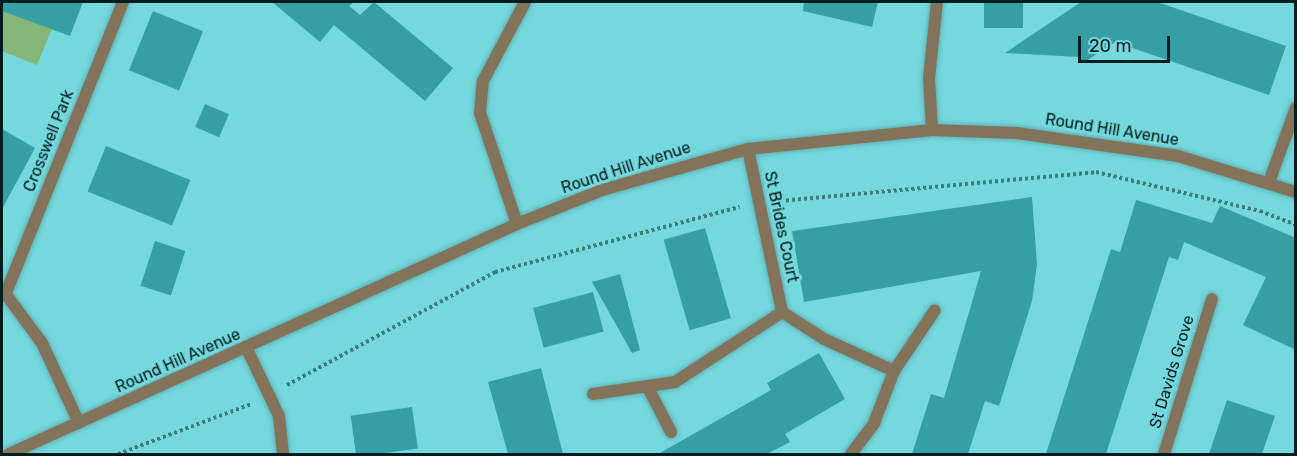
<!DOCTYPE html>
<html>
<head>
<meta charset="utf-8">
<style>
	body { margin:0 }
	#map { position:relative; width:1297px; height:456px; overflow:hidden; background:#75d8dd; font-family:Rubik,sans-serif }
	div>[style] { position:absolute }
	.green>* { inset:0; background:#85b779 }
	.building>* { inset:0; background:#369fa4; transform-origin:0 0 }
	.path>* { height:4px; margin-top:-2px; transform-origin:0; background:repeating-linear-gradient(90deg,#3b7c7f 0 3px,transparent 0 6px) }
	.roads { filter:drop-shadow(0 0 2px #5eb3b7) drop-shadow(0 0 2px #5eb3b7) }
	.service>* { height:12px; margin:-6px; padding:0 6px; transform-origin:6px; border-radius:6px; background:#83735a }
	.minor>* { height:12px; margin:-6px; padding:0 6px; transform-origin:6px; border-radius:6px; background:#83735a }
	.tertiary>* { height:12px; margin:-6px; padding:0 6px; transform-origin:6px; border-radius:6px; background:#83735a }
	span { translate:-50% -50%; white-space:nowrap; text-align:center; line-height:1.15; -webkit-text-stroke:6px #75d8dd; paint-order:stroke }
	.street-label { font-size:16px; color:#001e1f }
	.frame { position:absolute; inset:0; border:3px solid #001e1f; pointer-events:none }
	.scale { position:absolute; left:1078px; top:36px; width:92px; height:27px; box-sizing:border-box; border:3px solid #001e1f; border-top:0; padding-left:8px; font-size:18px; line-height:21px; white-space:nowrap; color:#001e1f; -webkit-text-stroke:4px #75d8dd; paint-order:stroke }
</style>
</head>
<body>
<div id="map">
	<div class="green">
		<i style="clip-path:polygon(2px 2px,63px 2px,37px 65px,2px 51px)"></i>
	</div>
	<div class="building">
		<i style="clip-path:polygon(2px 2px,83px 2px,70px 36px,2px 11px)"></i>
		<i style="clip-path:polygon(272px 2px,354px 2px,349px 6px,360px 15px,374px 2px,453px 68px,425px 101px,334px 25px,320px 42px)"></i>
		<i style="clip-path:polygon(804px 2px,878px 2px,872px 27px,803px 11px)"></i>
		<i style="left:984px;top:2px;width:39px;height:26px"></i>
		<i style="clip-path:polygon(1081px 2px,1157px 2px,1286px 46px,1269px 95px,1115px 42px,1083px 63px,1079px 57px,1005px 53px)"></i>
		<i style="left:153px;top:11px;width:54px;height:64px;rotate:22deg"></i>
		<i style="left:205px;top:104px;width:26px;height:25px;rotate:23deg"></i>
		<i style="clip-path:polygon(2px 129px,35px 148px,2px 209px)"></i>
		<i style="left:106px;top:146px;width:91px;height:49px;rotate:22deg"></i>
		<i style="clip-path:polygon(1032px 197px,1037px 264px,1032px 301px,999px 406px,985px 401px,968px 454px,912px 454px,931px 394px,944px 398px,981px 271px,804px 302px,792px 231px)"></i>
		<i style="clip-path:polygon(1136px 200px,1212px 223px,1220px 206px,1296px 238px,1296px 350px,1243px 325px,1266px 277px,1184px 242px,1178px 260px,1169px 257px,1106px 454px,1046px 454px,1111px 249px,1120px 252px)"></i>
		<i style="left:705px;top:228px;width:94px;height:43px;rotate:74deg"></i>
		<i style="left:155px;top:241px;width:32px;height:47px;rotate:18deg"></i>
		<i style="clip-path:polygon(620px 274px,640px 350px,632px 353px,592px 282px)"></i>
		<i style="left:593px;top:292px;width:41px;height:62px;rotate:75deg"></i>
		<i style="clip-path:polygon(819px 353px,845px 399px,785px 434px,790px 442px,767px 454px,658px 454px,771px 390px,767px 383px)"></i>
		<i style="clip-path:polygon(541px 368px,563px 454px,508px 454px,488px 382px)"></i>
		<i style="clip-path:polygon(1227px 400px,1275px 416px,1262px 454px,1209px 454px)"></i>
		<i style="left:412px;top:407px;width:42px;height:62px;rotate:82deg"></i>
	</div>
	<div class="path">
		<i style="left:780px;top:201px;width:317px;rotate:-5.2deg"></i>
		<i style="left:1096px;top:172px;width:169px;rotate:13.4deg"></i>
		<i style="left:1260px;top:211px;width:39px;rotate:21deg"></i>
		<i style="left:287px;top:385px;width:237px;rotate:-28.5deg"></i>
		<i style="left:495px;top:272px;width:253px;rotate:-14.9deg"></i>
		<i style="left:118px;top:454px;width:142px;rotate:-20.6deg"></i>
	</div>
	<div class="roads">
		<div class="service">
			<i style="left:6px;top:293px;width:314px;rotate:-68.1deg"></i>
		</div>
		<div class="minor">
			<i style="left:932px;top:130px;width:52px;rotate:-93.3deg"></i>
			<i style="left:929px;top:78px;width:76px;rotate:-84deg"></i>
			<i style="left:748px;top:149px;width:167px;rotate:78.2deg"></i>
			<i style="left:782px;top:312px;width:50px;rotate:32.7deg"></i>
			<i style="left:824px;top:339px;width:77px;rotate:24.6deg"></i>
			<i style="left:1269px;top:182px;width:79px;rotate:-70deg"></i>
			<i style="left:517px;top:224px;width:117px;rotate:-108.4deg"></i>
			<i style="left:480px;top:113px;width:32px;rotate:-85deg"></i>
			<i style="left:483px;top:81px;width:89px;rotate:-62deg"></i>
			<i style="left:2px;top:289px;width:67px;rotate:53.5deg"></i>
			<i style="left:42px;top:343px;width:88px;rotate:65.2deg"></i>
			<i style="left:247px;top:349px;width:74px;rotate:64.5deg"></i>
			<i style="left:279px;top:416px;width:38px;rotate:84deg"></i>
			<i style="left:647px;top:386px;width:52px;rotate:62.4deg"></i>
			<i style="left:593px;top:394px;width:83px;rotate:-8.3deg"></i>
			<i style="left:675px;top:382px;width:128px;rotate:-33.2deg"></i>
			<i style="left:851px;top:454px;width:39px;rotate:-53deg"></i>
			<i style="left:874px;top:423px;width:56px;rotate:-69deg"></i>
			<i style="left:894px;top:371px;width:73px;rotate:-56.1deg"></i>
			<i style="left:1164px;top:454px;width:162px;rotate:-72.8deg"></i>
		</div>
		<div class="tertiary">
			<i style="left:9px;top:454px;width:558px;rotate:-24.36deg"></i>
			<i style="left:517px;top:224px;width:92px;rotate:-21.8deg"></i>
			<i style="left:602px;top:190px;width:152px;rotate:-15.7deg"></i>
			<i style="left:748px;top:149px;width:185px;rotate:-5.9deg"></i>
			<i style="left:932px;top:130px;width:85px;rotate:2deg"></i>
			<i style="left:1017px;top:133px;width:163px;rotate:8.1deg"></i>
			<i style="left:1178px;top:156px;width:123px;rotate:17deg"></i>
		</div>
	</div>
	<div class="street-label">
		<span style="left:1112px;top:130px;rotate:9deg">Round Hill Avenue</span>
		<span style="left:49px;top:141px;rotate:-68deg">Crosswell Park</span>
		<span style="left:626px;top:168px;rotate:-18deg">Round Hill Avenue</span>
		<span style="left:781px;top:227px;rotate:78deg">St Brides Court</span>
		<span style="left:178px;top:361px;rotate:-24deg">Round Hill Avenue</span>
		<span style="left:1172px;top:372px;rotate:-73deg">St Davids Grove</span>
	</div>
	<div class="frame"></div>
	<div class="scale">20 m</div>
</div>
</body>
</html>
